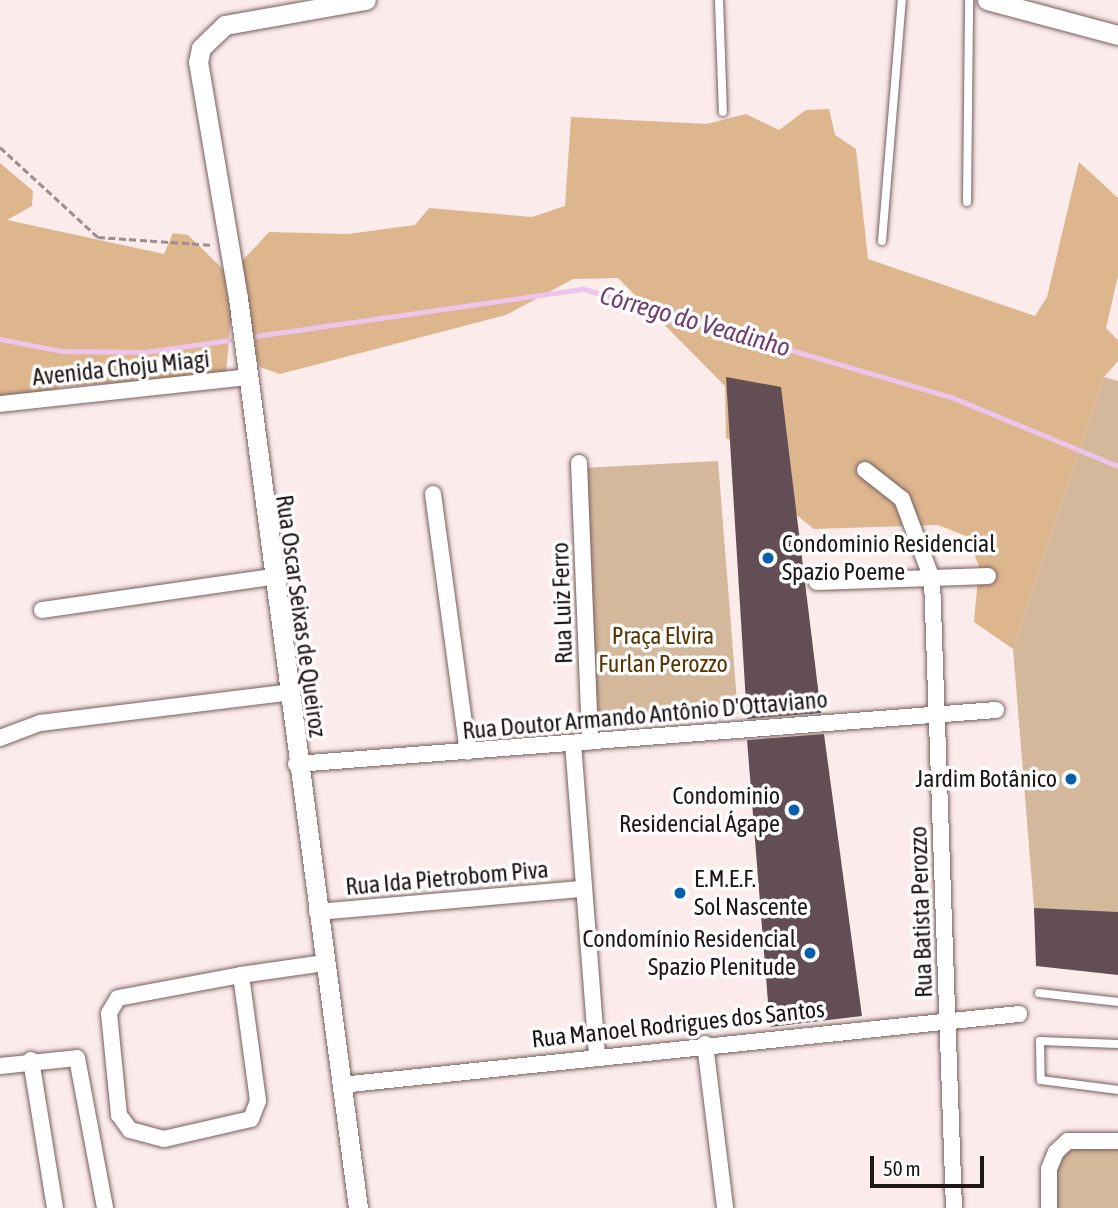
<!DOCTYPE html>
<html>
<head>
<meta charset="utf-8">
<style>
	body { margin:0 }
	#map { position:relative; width:1118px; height:1208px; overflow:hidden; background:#fcebeb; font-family:"Asap Condensed",sans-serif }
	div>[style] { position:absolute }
	.green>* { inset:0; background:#d4b89c }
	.forest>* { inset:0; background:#ddb68e }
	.stream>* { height:4.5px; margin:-2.25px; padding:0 2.25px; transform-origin:2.25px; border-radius:2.25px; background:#eec4eb }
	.building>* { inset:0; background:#634e56 }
	.path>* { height:2.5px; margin-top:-1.25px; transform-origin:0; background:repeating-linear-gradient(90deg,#9c8e8e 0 7px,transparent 0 10.5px) }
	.roads { filter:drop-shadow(0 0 2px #765f5f) drop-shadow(0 0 2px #765f5f) }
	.service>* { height:8px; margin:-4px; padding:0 4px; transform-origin:4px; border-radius:4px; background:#fff }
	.minor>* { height:16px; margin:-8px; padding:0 8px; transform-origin:8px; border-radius:8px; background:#fff }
	.tertiary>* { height:19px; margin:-9.5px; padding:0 9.5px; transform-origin:9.5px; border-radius:9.5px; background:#fff }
	.dots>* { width:19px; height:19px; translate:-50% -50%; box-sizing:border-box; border:4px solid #fdfdfd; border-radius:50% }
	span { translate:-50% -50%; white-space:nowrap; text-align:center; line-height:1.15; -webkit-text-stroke:7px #fdfdfd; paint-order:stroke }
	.street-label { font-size:24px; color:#1e1515 }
	.poi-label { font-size:24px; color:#1e1515 }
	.left { translate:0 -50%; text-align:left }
	.right { translate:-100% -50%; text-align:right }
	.park-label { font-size:24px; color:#573300 }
	.water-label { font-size:26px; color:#723f71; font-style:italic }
	.scale { position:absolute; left:870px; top:1156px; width:114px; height:32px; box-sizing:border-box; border:4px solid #1e1515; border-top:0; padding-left:9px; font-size:21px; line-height:24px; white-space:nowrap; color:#1e1515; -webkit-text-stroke:5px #fdfdfd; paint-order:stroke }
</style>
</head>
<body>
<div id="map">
	<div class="green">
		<i style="clip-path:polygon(1104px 377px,1118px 381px,1118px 942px,1037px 944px,1013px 649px)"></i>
		<i style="clip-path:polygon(718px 461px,738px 714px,617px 728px,597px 710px,582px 468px)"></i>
		<i style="clip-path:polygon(1071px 1144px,1118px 1148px,1118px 1208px,1056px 1208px,1055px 1173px)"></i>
	</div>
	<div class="forest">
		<i style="clip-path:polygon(829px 109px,835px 135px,856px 149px,868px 259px,1035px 316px,1047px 297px,1079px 162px,1118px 198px,1118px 276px,1106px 328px,1118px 340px,1118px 361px,1104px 377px,1013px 649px,974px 622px,979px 566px,966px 536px,938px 525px,814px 529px,776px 499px,756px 450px,726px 438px,725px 386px,618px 278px,573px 279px,506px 315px,280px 374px,260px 367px,246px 328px,231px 317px,226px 374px,61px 387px,0 407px,0 163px,33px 191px,32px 206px,7px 220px,164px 254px,173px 233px,188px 235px,229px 275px,269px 232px,348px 234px,415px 225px,429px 208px,532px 217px,565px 206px,571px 117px,707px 124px,746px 114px,779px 130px,806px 110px)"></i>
	</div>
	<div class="stream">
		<i style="left:256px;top:336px;width:331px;rotate:-8.2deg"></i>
		<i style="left:584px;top:289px;width:386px;rotate:16.4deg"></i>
		<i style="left:954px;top:398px;width:178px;rotate:22.5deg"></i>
		<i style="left:0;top:339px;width:63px;rotate:11deg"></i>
		<i style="left:62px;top:351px;width:83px;rotate:0.7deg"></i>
		<i style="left:145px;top:352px;width:85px;rotate:-8.1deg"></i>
	</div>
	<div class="building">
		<i style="clip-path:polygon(726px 377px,781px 387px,821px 713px,747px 719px)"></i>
		<i style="clip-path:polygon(824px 734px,862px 1016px,770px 1027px,747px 740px)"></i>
		<i style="clip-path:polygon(1034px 908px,1118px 912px,1118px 975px,1036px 966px)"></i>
	</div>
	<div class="path">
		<i style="left:0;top:147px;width:133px;rotate:42.6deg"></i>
		<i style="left:98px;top:237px;width:115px;rotate:4deg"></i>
	</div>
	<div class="roads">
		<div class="service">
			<i style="left:719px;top:0;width:112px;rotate:88deg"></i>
			<i style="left:967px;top:202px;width:202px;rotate:-89.4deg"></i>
			<i style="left:882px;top:241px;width:242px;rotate:-85.3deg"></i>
			<i style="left:1039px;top:993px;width:80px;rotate:6.5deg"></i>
			<i style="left:1118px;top:1044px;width:78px;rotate:-177.8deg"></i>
			<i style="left:1040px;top:1041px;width:39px;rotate:89deg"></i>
			<i style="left:1041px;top:1080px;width:78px;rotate:7.4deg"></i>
		</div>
		<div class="minor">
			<i style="left:0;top:404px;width:248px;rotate:-6.2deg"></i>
			<i style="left:579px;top:463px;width:279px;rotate:87.7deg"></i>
			<i style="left:865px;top:470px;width:47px;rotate:38.1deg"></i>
			<i style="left:902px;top:499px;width:85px;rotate:69.4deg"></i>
			<i style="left:932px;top:579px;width:629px;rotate:88deg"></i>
			<i style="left:433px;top:494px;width:260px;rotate:82.3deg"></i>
			<i style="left:817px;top:582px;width:171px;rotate:-2deg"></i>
			<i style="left:42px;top:610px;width:230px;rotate:-8.2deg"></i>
			<i style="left:0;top:738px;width:43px;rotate:-20.6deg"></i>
			<i style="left:40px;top:723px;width:248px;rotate:-7deg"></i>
			<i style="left:573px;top:743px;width:313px;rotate:85.6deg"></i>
			<i style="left:296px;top:764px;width:702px;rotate:-4.41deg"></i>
			<i style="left:317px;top:912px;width:265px;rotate:-5deg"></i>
			<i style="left:241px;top:975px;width:127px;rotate:82.3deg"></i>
			<i style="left:258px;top:1101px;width:19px;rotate:111deg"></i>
			<i style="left:251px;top:1119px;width:89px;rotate:167.1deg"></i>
			<i style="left:164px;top:1139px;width:35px;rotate:-165deg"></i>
			<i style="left:130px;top:1130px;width:19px;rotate:-126deg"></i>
			<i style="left:119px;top:1115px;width:102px;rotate:-95.6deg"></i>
			<i style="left:109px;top:1013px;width:17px;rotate:-59deg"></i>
			<i style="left:118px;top:998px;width:125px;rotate:-10.6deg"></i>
			<i style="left:241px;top:975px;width:84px;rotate:-8.2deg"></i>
			<i style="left:705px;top:1044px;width:165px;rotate:83deg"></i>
			<i style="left:31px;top:1060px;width:150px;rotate:80.8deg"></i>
			<i style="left:0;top:1066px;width:77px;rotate:-5.9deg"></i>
			<i style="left:77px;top:1058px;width:153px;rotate:79.4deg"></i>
			<i style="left:341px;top:1085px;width:682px;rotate:-5.98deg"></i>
			<i style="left:1049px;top:1208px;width:39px;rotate:-90deg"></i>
			<i style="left:1049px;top:1169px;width:18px;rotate:-68deg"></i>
			<i style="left:1056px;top:1152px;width:16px;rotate:-43deg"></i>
			<i style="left:1068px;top:1141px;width:50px"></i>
		</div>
		<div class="tertiary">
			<i style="left:987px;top:0;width:136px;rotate:15deg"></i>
			<i style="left:358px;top:1208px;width:918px;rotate:-97.51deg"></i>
			<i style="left:238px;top:298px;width:239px;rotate:-99.6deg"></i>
			<i style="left:198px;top:62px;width:14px;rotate:-78deg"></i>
			<i style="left:201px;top:48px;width:33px;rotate:-44deg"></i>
			<i style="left:225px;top:25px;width:143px;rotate:-10.1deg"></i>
		</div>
	</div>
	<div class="dots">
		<i style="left:768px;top:558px;background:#075eab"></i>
		<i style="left:1071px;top:779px;background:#075eab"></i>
		<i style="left:794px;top:810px;background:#075eab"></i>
		<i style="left:680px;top:893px;background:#075eab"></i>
		<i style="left:810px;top:953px;background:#075eab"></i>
	</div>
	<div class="street-label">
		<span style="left:121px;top:368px;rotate:-6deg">Avenida Choju Miagi</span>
		<span style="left:562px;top:603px;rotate:-92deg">Rua Luiz Ferro</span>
		<span style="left:301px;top:616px;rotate:82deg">Rua Oscar Seixas de Queiroz</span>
		<span style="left:645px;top:715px;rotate:-5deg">Rua Doutor Armando Antônio D'Ottaviano</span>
		<span style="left:447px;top:878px;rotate:-5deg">Rua Ida Pietrobom Piva</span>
		<span style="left:921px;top:912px;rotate:-92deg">Rua Batista Perozzo</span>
		<span style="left:678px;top:1024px;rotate:-6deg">Rua Manoel Rodrigues dos Santos</span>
	</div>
	<div class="poi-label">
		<span class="left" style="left:782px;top:558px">Condominio Residencial<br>Spazio Poeme</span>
		<span class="right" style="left:1057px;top:779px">Jardim Botânico</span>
		<span class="right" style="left:780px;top:810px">Condominio<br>Residencial Ágape</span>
		<span class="left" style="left:694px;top:893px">E.M.E.F.<br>Sol Nascente</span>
		<span class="right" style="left:796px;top:953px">Condomínio Residencial<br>Spazio Plenitude</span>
	</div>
	<div class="park-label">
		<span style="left:663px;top:650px">Praça Elvira<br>Furlan Perozzo</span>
	</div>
	<div class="water-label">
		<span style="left:695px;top:322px;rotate:16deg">Córrego do Veadinho</span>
	</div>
	<div class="scale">50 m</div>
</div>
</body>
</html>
